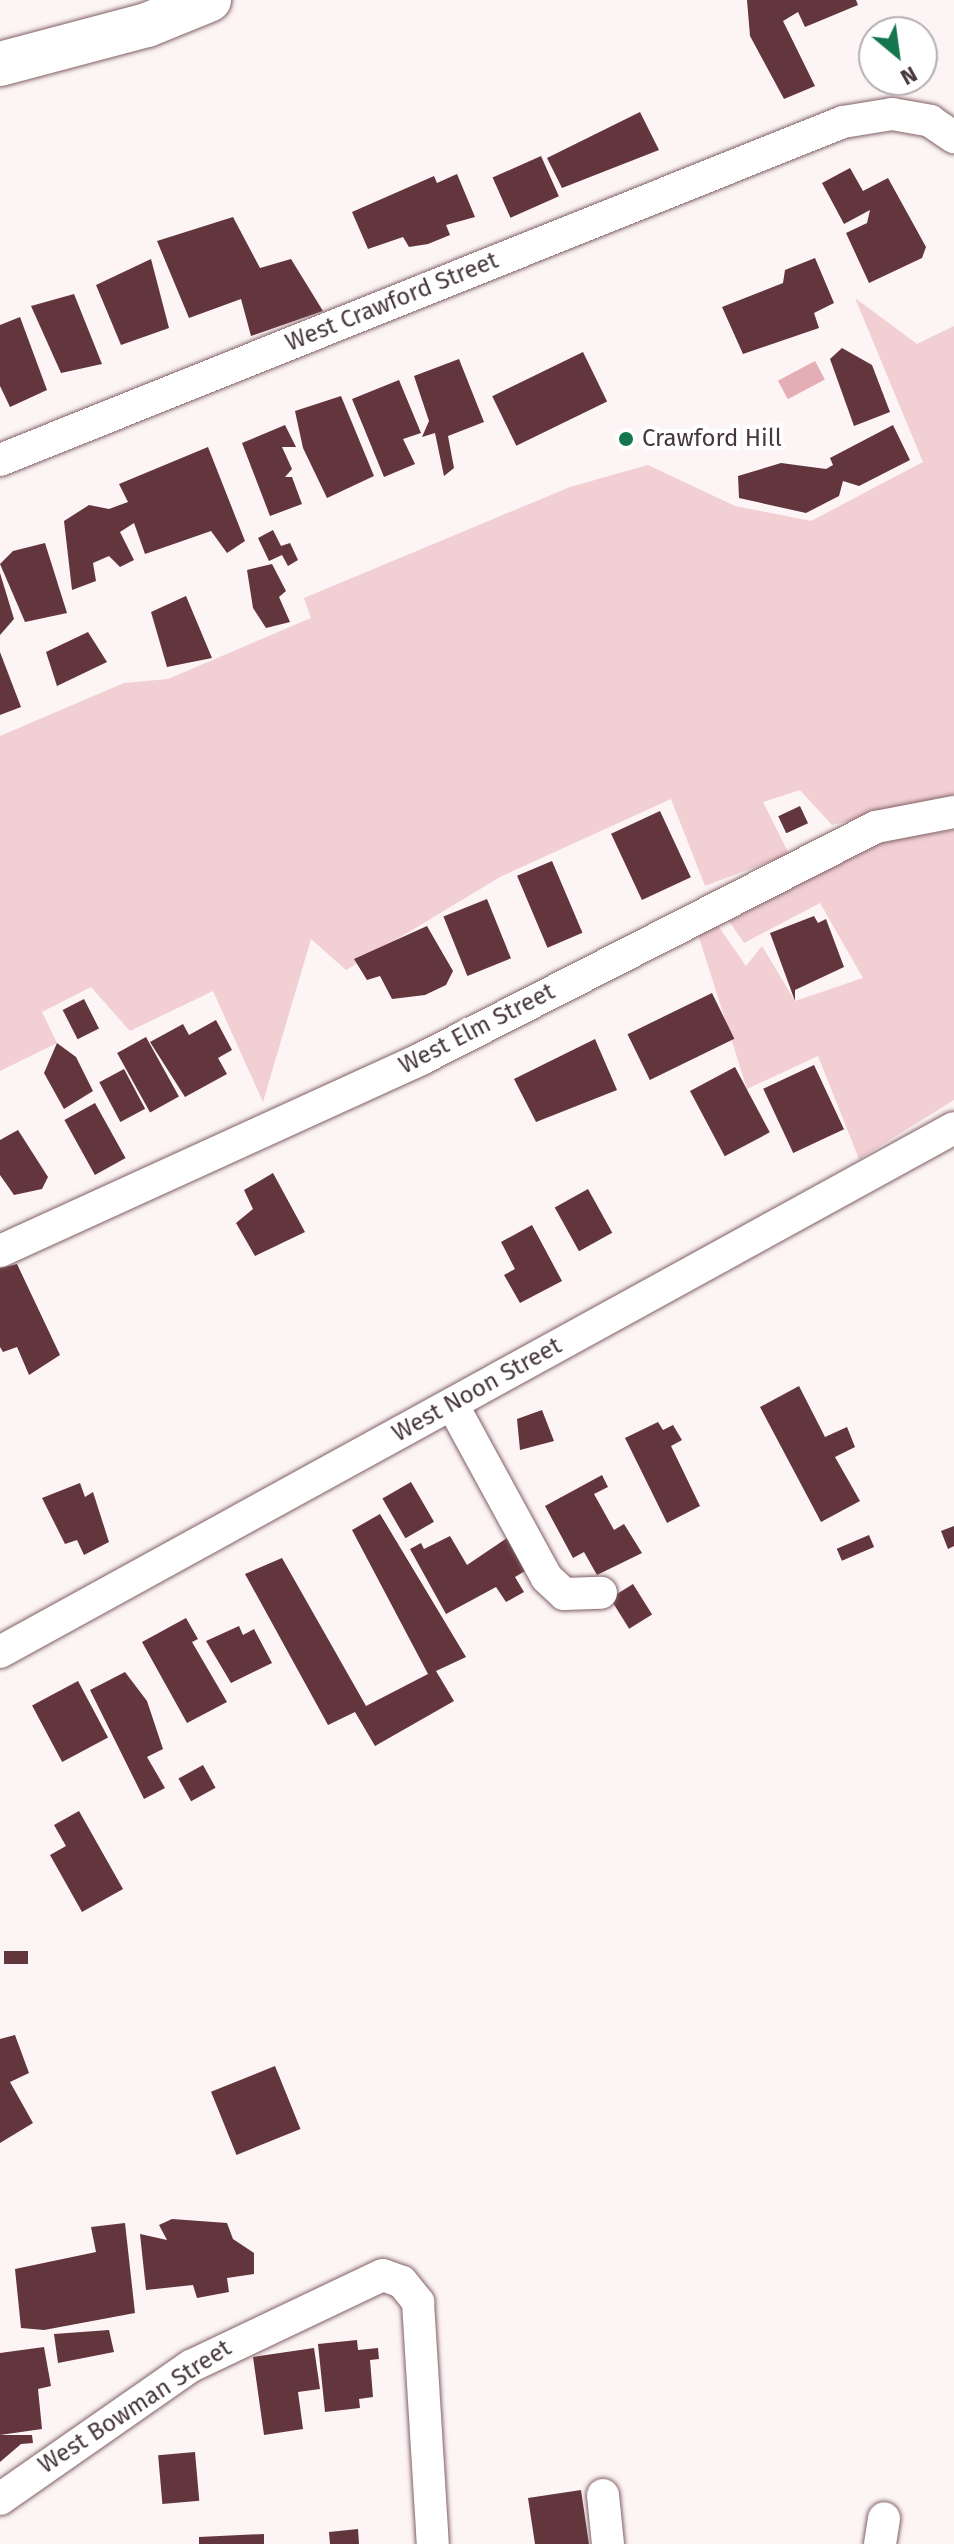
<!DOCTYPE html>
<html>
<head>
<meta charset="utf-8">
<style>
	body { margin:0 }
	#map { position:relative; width:954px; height:2544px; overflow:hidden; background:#fcf4f5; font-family:"Fira Sans",sans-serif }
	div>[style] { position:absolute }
	.green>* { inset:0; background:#f1cfd3 }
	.water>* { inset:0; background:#e5adb5; transform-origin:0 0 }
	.building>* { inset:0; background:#63353d; transform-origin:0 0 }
	.roads { filter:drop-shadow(0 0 2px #816065) drop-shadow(0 0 2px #816065) }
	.street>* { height:32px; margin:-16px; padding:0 16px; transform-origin:16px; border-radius:16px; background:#fff }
	.highway>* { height:44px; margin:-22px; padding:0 22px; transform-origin:22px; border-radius:22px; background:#fff }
	.dots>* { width:22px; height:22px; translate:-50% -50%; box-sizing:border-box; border:4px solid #fff; border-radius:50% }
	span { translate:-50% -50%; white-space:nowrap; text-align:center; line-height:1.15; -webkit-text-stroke:8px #fff; paint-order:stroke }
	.street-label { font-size:24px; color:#47383a }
	.poi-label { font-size:24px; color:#47383a }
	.left { translate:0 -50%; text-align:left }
	.north { position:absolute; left:858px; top:16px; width:80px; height:80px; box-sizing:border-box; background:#fff; border:2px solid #b5afb0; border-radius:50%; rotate:151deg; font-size:22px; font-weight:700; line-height:32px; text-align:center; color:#47383a }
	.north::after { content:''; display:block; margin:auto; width:28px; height:36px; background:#14764d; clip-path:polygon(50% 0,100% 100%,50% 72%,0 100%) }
</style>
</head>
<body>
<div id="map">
	<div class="green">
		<i style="clip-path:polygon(855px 298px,917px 344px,954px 326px,954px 798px,832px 825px,800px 790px,763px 802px,789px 854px,705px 886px,671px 799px,500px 877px,346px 970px,311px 939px,263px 1102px,213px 991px,130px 1031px,91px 987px,42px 1012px,57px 1043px,0 1071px,0 736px,124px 683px,168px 679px,311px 618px,304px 598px,570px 487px,648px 465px,735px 506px,811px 521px,923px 462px)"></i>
		<i style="clip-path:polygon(954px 830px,954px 1100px,859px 1159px,818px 1056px,747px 1089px,697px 931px,714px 920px,746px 966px,762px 946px,795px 1001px,863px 978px,820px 903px,744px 943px,729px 921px,881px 840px)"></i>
	</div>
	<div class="water">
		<i style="left:815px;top:361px;width:21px;height:42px;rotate:62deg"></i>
	</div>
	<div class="building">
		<i style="clip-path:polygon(747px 0,856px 0,858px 5px,805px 27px,798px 12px,783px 21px,815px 86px,784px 99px,750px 36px)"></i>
		<i style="clip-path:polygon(640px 112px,659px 150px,562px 188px,547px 158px)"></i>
		<i style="left:541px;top:156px;width:44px;height:53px;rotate:66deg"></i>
		<i style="clip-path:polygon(850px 168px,863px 191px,888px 178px,926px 247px,922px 258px,869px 283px,846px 233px,867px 223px,870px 210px,844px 224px,822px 183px)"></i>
		<i style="clip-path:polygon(457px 174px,475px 217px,446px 225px,450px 235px,428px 244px,409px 247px,403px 237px,368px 249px,352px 212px,434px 176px,437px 183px)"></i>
		<i style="clip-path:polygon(233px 217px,260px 268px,291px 259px,323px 311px,251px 336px,241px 299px,189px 318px,157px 241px)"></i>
		<i style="clip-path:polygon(815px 258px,834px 303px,814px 313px,819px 328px,743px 354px,722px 307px,783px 283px,785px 270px)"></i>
		<i style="clip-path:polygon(151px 259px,169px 328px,121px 345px,96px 285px)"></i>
		<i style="clip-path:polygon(74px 294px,102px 364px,61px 373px,31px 306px)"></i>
		<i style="clip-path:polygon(20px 317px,47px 390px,10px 407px,0 386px,0 325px)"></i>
		<i style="clip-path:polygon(842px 348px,872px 365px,890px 412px,854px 426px,830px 359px)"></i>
		<i style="left:583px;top:352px;width:55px;height:101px;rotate:64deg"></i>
		<i style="clip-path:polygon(459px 359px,484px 422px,448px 436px,454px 468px,444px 476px,435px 433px,422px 437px,429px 421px,414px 376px)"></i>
		<i style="clip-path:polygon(399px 380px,421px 433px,403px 439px,415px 464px,384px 477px,352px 399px)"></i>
		<i style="clip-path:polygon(341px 396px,374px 476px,327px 498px,303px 448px,295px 411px)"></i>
		<i style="clip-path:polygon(285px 425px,296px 447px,282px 447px,292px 469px,285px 477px,292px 477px,302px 504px,270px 516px,242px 443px)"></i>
		<i style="clip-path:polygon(893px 425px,910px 460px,859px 486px,843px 481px,839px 496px,806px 513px,739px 498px,738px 476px,781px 463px,826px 469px,833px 465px,830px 458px)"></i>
		<i style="clip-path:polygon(208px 447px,245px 541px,227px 553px,211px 531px,145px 554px,134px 523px,120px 532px,134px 560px,120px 567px,109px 556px,93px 563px,96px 581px,72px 590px,64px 521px,89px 505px,109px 509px,128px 502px,119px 484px)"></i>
		<i style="clip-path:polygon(273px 530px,281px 546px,290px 543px,298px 560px,288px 566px,282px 555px,269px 561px,258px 538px)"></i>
		<i style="clip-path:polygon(45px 543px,67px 613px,25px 622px,0 564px,13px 551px)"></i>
		<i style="clip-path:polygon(272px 564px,286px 591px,279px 597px,290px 622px,266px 628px,253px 608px,247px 570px)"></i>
		<i style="clip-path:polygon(0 573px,14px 619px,0 635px)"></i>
		<i style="clip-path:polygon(186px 596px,212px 658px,167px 667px,151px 612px)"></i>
		<i style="clip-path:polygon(88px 632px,107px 662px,57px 686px,46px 652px)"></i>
		<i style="clip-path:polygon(0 652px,21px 707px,0 715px)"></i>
		<i style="left:800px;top:806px;width:19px;height:24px;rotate:65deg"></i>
		<i style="left:660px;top:811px;width:73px;height:54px;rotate:65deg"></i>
		<i style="left:552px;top:861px;width:78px;height:38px;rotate:67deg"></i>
		<i style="left:487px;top:899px;width:64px;height:47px;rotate:68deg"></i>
		<i style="clip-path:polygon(814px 916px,818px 923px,826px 919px,844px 967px,795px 990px,795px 1001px,770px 933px)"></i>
		<i style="clip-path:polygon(427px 926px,453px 971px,446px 985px,425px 995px,392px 999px,380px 976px,367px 980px,354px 959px)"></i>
		<i style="left:712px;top:993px;width:51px;height:94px;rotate:64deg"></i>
		<i style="left:84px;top:999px;width:33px;height:24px;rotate:63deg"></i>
		<i style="clip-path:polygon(216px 1020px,232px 1050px,218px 1058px,227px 1074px,185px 1097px,150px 1042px,183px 1024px,189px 1035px)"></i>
		<i style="left:146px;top:1037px;width:68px;height:33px;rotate:61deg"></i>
		<i style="clip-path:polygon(595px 1039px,617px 1090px,536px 1122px,514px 1079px)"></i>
		<i style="clip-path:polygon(57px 1043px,76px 1057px,93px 1091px,64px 1109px,44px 1073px)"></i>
		<i style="left:814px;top:1065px;width:71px;height:56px;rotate:65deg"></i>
		<i style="left:735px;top:1067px;width:74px;height:51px;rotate:62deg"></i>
		<i style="left:124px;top:1069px;width:45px;height:28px;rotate:62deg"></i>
		<i style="left:95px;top:1103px;width:63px;height:35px;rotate:61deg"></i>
		<i style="clip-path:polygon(18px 1130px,48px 1177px,42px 1189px,14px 1195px,0 1175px,0 1140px)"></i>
		<i style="clip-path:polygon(273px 1173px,305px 1232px,255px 1256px,236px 1223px,253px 1209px,244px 1190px)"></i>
		<i style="left:588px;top:1189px;width:50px;height:38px;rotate:61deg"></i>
		<i style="clip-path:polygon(532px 1225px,562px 1281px,520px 1303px,504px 1275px,515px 1269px,501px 1242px)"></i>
		<i style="clip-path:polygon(17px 1264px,60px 1355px,29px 1375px,17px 1347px,3px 1352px,0 1347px,0 1268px)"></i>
		<i style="clip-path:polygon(799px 1386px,825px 1437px,847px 1427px,855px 1447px,835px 1457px,860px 1501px,821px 1522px,760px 1407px)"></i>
		<i style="clip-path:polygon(542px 1410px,554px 1441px,520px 1450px,517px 1419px)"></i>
		<i style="clip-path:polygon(658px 1422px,663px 1430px,673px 1425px,682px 1440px,671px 1446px,700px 1506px,667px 1523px,625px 1438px)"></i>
		<i style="clip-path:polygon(602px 1475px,608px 1487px,594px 1494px,614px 1530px,624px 1524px,642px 1553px,597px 1575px,584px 1552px,573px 1558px,545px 1506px)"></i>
		<i style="left:411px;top:1482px;width:46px;height:33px;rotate:60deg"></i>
		<i style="clip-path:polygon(80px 1483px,85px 1497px,93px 1492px,109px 1542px,84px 1555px,77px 1540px,65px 1544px,42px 1498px)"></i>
		<i style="clip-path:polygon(380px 1514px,466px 1657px,436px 1671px,454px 1701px,375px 1746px,355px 1712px,328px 1725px,245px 1574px,282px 1558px,366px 1706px,428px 1674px,352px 1530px)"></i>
		<i style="clip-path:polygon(954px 1526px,954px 1546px,948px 1549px,941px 1531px)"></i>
		<i style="left:869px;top:1535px;width:13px;height:35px;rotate:67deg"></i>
		<i style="clip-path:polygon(450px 1536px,467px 1565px,507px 1538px,525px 1571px,515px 1577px,524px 1592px,506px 1602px,496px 1587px,446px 1614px,410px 1549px,421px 1543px,424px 1549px)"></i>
		<i style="left:633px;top:1584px;width:36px;height:27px;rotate:58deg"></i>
		<i style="clip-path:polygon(186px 1618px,198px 1639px,192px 1642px,227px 1702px,187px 1723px,142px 1642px)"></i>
		<i style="clip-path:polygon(239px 1626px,243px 1635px,254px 1629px,272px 1663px,231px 1683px,206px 1641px)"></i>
		<i style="clip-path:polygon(125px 1672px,147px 1701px,163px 1749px,147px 1757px,165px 1788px,144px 1799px,90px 1690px)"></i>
		<i style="left:78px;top:1681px;width:64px;height:52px;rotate:62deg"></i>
		<i style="left:203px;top:1765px;width:26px;height:28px;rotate:61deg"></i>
		<i style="clip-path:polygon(79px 1811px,123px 1889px,82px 1912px,50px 1855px,66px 1846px,54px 1825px)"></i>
		<i style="left:4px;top:1951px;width:24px;height:13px"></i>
		<i style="clip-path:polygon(15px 2035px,29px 2073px,10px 2082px,33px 2123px,0 2143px,0 2039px)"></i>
		<i style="left:275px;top:2066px;width:68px;height:69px;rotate:68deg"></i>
		<i style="clip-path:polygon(172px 2219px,227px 2223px,233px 2239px,254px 2253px,254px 2274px,227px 2278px,229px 2292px,197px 2298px,193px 2285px,146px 2290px,140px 2234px,167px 2240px,159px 2225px)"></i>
		<i style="clip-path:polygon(125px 2223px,135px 2313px,44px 2330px,21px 2328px,15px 2269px,96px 2252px,91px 2227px)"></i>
		<i style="clip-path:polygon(109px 2330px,114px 2352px,58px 2363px,54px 2334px)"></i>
		<i style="clip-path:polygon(357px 2340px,358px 2350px,378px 2348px,379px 2359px,370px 2360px,373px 2397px,359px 2399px,360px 2408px,325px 2412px,318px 2344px)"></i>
		<i style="clip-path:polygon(44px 2347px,51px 2386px,38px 2389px,42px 2429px,0 2435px,0 2353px)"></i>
		<i style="clip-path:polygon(314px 2348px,320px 2389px,298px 2392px,303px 2429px,264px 2435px,253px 2357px)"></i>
		<i style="clip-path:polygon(0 2435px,32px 2435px,33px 2443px,21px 2444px,0 2462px)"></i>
		<i style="left:195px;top:2452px;width:49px;height:37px;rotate:85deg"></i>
		<i style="clip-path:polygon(581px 2490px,589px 2544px,535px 2544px,528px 2498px)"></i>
		<i style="clip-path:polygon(358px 2529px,359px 2544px,330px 2544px,329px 2532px)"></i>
		<i style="clip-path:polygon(264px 2534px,264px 2544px,199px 2544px,199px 2537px)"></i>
	</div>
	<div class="roads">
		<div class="street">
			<i style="left:0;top:460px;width:908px;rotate:-21.85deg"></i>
			<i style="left:843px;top:122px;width:50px;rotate:-9.3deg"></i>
			<i style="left:892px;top:114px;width:39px;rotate:10deg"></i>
			<i style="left:930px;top:121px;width:29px;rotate:34deg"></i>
			<i style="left:0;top:1251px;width:463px;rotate:-24.5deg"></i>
			<i style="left:421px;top:1059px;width:511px;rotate:-27.02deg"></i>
			<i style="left:876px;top:827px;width:79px;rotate:-10.9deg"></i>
			<i style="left:452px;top:1404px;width:198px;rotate:61.4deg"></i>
			<i style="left:547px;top:1578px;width:23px;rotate:43deg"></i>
			<i style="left:564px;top:1594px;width:37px;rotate:-2deg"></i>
			<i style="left:0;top:1652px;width:1088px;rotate:-28.78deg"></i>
			<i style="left:603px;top:2495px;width:49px;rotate:84.2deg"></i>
			<i style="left:0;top:2499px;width:233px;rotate:-34.9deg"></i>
			<i style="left:191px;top:2366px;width:212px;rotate:-25.4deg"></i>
			<i style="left:383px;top:2275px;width:20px;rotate:20deg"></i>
			<i style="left:402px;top:2282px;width:26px;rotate:51deg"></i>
			<i style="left:418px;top:2302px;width:242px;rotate:86.5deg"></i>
			<i style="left:880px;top:2544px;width:26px;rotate:-81deg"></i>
		</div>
		<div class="highway">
			<i style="left:0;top:64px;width:152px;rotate:-14.9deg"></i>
			<i style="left:147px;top:25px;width:67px;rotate:-22deg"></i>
		</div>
	</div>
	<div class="dots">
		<i style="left:626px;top:439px;background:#14764d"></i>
	</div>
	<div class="street-label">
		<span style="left:392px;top:302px;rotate:-22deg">West Crawford Street</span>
		<span style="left:477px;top:1029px;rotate:-27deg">West Elm Street</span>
		<span style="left:477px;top:1390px;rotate:-29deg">West Noon Street</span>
		<span style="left:135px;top:2407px;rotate:-33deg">West Bowman Street</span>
	</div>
	<div class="poi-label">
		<span class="left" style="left:642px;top:439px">Crawford Hill</span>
	</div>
	<div class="north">N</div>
</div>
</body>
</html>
